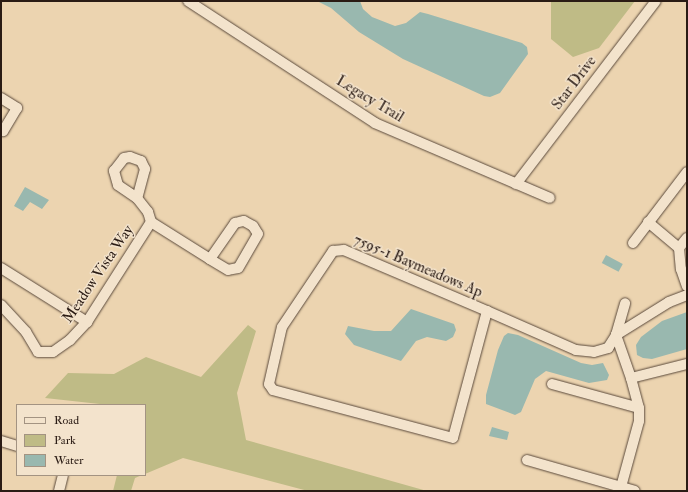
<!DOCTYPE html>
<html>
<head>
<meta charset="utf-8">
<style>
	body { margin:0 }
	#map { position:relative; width:688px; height:492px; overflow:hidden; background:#ecd4b0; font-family:"IM FELL Double Pica",serif }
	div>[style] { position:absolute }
	.green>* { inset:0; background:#bfbb86 }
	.water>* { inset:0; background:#99b8af; transform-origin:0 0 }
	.roads { filter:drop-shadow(0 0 1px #5a493b) drop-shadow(0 0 1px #5a493b) }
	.minor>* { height:10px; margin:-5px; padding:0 5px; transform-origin:5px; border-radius:5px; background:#f3e3cc }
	span { translate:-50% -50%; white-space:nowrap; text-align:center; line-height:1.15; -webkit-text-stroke:3px #f3e3cc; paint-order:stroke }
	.street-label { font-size:15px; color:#2a1b14 }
	.frame { position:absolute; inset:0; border:2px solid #2a1b14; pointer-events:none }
	.legend { position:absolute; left:16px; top:404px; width:130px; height:72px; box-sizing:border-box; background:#f3e3cc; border:1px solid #a39382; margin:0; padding:5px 7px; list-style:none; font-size:12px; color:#2a1b14 }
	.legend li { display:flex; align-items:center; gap:8px; height:20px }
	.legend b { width:20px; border:1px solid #a39382 }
</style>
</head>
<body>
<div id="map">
	<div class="green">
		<i style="clip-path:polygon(551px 1px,635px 1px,599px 48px,573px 57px,551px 39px)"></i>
		<i style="clip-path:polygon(248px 325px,256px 331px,237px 393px,246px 440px,427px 491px,308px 491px,183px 458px,145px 474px,145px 405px,109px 405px,45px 398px,68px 373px,114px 374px,146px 357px,201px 377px)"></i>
		<i style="clip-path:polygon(117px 475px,142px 475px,135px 478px,131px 491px,113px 491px)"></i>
	</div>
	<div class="water">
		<i style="clip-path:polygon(317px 1px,360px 1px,363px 9px,372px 17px,395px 26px,406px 23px,420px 12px,428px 14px,522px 43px,527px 47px,528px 54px,500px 93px,490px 97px,484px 96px,403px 59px,359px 32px,331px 8px)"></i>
		<i style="clip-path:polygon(25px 187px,49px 200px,42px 209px,30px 202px,23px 211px,14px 206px)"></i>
		<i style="left:606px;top:255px;width:19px;height:9px;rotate:28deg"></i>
		<i style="clip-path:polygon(411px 309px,454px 324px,456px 330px,453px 337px,446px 341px,427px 337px,416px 341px,401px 361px,354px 345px,345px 334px,348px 326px,374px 331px,391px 331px)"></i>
		<i style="clip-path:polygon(687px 312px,687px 349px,652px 359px,643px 358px,637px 355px,636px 345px,641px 337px,662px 321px)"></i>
		<i style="clip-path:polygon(508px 333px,518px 335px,581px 363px,592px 365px,603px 363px,609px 375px,607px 380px,589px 383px,546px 371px,535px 379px,521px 412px,515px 415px,486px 404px,486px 395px,498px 350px,504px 336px)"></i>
		<i style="clip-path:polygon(492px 427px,509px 432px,507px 440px,489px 436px)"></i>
	</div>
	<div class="roads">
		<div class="minor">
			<i style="left:188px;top:1px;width:223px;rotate:33.1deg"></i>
			<i style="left:375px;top:123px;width:190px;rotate:23.2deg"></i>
			<i style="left:1px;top:98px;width:19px;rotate:32deg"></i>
			<i style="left:17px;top:108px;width:27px;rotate:121deg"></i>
			<i style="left:3px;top:131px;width:2px;rotate:-153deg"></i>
			<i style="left:130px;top:157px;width:12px;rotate:20deg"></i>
			<i style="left:141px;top:161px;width:9px;rotate:63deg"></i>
			<i style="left:145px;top:169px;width:30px;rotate:105deg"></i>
			<i style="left:137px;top:198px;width:23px;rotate:-146deg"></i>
			<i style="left:118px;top:185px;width:15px;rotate:-106deg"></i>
			<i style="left:114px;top:171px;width:16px;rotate:-52deg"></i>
			<i style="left:124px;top:158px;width:6px;rotate:-9deg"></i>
			<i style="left:516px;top:184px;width:230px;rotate:-52.6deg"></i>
			<i style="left:137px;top:198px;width:18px;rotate:52deg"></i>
			<i style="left:148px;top:212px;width:10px;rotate:73deg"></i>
			<i style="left:151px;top:222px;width:70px;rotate:32.1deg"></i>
			<i style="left:244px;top:221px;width:10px;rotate:29deg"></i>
			<i style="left:253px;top:226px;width:9px;rotate:58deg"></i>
			<i style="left:258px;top:234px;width:39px;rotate:120deg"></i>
			<i style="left:238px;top:268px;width:10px;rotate:169deg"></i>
			<i style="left:228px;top:270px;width:21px;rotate:-149deg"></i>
			<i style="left:210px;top:259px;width:44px;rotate:-55.2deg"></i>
			<i style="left:235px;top:223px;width:9px;rotate:-13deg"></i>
			<i style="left:648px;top:222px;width:40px;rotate:40deg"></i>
			<i style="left:687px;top:238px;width:13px;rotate:129deg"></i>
			<i style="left:679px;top:248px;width:21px;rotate:85deg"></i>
			<i style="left:681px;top:269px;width:18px;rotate:71deg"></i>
			<i style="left:633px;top:243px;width:89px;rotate:-52.7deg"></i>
			<i style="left:344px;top:250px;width:155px;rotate:23.1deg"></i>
			<i style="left:487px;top:311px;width:131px;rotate:105deg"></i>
			<i style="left:453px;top:438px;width:186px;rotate:-165.1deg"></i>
			<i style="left:273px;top:390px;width:7px;rotate:-124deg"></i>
			<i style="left:269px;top:384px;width:58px;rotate:-77.2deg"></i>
			<i style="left:282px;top:327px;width:92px;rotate:-56.1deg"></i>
			<i style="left:333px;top:251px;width:11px;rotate:-5deg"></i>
			<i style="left:1px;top:268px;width:102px;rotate:32.1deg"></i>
			<i style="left:1px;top:305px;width:37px;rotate:47deg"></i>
			<i style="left:26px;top:332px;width:23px;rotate:59deg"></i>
			<i style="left:38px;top:352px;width:15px"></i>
			<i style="left:53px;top:352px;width:21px;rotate:-35deg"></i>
			<i style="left:70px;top:340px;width:25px;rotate:-47deg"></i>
			<i style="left:87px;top:322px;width:119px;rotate:-57.4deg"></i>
			<i style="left:487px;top:311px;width:97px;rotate:23.7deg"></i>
			<i style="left:576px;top:350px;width:18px;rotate:6deg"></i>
			<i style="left:594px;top:352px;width:15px;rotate:-16deg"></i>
			<i style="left:608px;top:348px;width:15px;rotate:-58deg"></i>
			<i style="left:616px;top:335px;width:62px;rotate:-31.9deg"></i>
			<i style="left:669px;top:302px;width:19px;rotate:-21deg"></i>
			<i style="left:631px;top:378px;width:58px;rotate:-14deg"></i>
			<i style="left:552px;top:384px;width:90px;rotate:15.4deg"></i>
			<i style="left:1px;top:441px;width:17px;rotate:17deg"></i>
			<i style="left:527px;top:460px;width:112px;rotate:16deg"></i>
			<i style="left:621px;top:487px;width:68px;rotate:-74.7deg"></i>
			<i style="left:639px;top:421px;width:13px;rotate:-90deg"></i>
			<i style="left:639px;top:408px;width:31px;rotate:-105deg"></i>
			<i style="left:631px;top:378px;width:46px;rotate:-109.2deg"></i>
			<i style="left:616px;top:335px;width:33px;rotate:-74deg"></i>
			<i style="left:59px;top:491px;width:16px;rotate:-76deg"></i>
		</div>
	</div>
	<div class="street-label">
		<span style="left:574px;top:83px;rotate:-53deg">Star Drive</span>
		<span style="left:370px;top:99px;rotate:31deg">Legacy Trail</span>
		<span style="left:418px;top:266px;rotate:23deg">7595-1 Baymeadows Ap</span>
		<span style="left:98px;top:274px;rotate:-56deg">Meadow Vista Way</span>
	</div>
	<div class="frame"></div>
	<ul class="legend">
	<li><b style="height:5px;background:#f3e3cc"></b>Road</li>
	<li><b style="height:11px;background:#bfbb86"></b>Park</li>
	<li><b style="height:11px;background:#99b8af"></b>Water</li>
	</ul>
</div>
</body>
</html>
